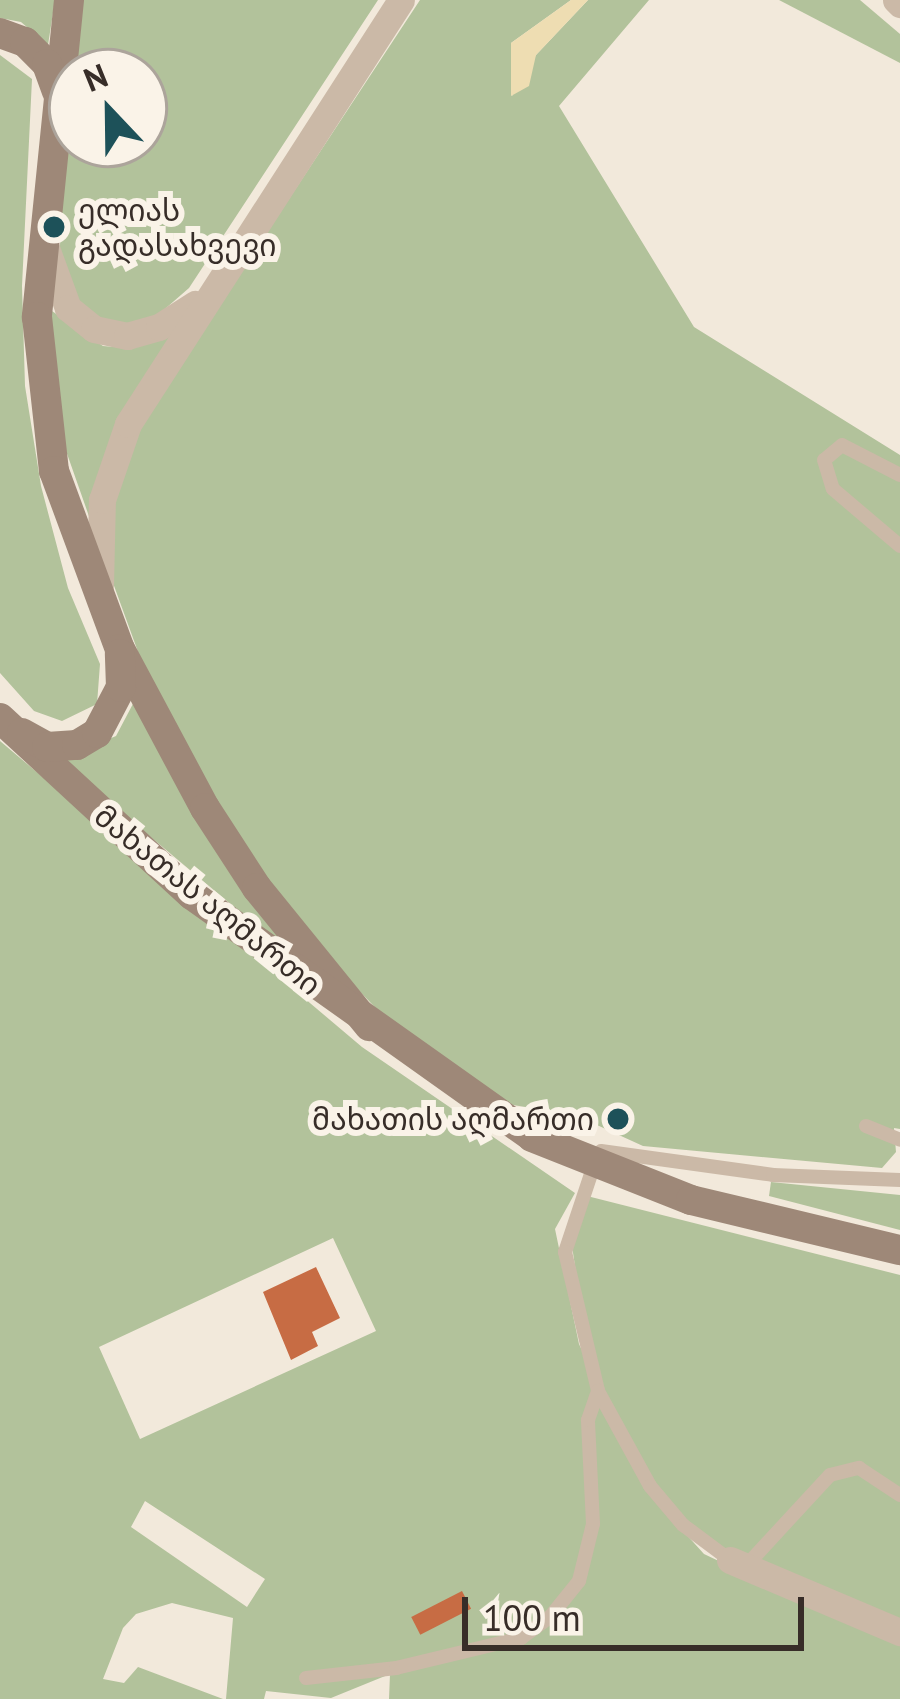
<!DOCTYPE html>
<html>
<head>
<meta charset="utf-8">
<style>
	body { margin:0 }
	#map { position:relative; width:900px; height:1699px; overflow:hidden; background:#f2e9db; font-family:"PT Sans","Noto Sans Georgian",sans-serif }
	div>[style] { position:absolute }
	.green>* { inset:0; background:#b2c29b }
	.sand>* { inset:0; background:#eeddb2 }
	.building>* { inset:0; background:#c76c44; transform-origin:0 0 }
	.service>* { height:14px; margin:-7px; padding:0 7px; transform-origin:7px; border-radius:7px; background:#cbb9a7 }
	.minor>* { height:27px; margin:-13.5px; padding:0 13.5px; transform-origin:13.5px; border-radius:13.5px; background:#cbb9a7 }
	.secondary>* { height:30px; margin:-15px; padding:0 15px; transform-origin:15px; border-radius:15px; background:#9e8878 }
	.dots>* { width:33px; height:33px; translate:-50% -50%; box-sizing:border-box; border:6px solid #faf3e8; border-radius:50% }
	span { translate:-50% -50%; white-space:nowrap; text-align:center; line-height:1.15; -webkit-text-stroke:12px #faf3e8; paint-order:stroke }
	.poi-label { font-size:30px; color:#372d28 }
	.left { translate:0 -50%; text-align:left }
	.right { translate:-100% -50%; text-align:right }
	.street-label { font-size:30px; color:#372d28 }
	.north { position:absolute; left:48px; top:48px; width:120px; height:120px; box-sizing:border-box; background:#faf3e8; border:3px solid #aca49b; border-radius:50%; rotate:338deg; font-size:33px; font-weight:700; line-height:48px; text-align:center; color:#372d28 }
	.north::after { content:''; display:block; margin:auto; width:42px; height:54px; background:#1d5159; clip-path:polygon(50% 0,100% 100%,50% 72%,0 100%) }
	.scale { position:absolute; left:462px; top:1597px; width:342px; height:54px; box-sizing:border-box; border:6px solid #372d28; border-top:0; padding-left:15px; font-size:36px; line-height:42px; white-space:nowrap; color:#372d28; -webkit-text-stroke:9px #faf3e8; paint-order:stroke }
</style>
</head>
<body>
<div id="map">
	<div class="green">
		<i style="clip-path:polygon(0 0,55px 0,48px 45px,21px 22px,0 18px)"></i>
		<i style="clip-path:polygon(evenodd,83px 0,378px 0,189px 288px,158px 315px,128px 327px,95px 319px,70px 301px,59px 273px,66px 80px,83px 0,72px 72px,144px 72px,144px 144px,72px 144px,72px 72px)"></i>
		<i style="clip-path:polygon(420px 0,571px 0,511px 43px,512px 96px,536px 55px,588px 0,649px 0,559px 106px,694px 327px,900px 455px,900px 1129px,894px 1128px,896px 1152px,882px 1168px,643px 1146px,575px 1115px,513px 1105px,412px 1046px,261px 888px,153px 693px,113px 583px,107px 498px,119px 457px)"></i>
		<i style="clip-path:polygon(779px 0,860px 0,900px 34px,900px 63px)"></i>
		<i style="clip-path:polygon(0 55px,32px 79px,22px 286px,25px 386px,41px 486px,68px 588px,100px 664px,97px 704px,62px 721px,34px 711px,0 673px)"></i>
		<i style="clip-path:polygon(49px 309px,103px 346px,126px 348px,185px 321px,91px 522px,58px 428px)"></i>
		<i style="clip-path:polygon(135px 700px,296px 959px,59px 760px,116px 736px)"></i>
		<i style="clip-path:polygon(evenodd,0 741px,362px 1047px,575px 1193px,555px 1229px,579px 1344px,647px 1491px,704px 1554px,797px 1598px,900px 1629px,900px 1699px,389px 1699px,390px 1674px,331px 1698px,266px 1691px,264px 1699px,226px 1699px,233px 1618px,172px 1603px,136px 1614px,123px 1628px,103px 1679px,124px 1683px,138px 1667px,223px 1699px,0 1699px,0 741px,333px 1238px,376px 1331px,140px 1439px,99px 1347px,333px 1238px,0 741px,145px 1501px,265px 1579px,247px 1607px,131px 1527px,145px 1501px)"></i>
		<i style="clip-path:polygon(771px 1182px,900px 1195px,900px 1230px,769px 1196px)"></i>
		<i style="clip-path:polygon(587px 1196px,900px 1275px,900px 1624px,732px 1557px,686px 1524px,652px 1484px,601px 1389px,580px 1299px,570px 1233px)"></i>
	</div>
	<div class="sand">
		<i style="clip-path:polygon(571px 0,588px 0,536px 55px,529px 86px,511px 96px,511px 43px)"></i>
	</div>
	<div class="building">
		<i style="clip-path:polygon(316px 1267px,340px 1318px,312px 1332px,318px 1346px,291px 1360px,263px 1292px)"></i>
		<i style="left:462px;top:1591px;width:20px;height:57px;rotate:63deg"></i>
	</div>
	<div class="service">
		<i style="left:900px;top:475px;width:65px;rotate:-152.7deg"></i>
		<i style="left:842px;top:445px;width:23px;rotate:140deg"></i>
		<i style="left:824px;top:460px;width:30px;rotate:73deg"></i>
		<i style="left:833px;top:489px;width:88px;rotate:40.4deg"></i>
		<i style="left:866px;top:1126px;width:37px;rotate:22deg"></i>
		<i style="left:601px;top:1151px;width:174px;rotate:7.9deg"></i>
		<i style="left:773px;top:1175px;width:127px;rotate:2.3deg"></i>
		<i style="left:594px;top:1165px;width:92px;rotate:108.4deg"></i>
		<i style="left:565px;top:1252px;width:143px;rotate:76.6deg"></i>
		<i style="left:598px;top:1391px;width:108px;rotate:61.3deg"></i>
		<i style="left:650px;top:1486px;width:51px;rotate:49.8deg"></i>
		<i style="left:683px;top:1525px;width:59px;rotate:36.7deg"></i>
		<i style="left:745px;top:1567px;width:125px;rotate:-47.3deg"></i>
		<i style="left:830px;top:1475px;width:30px;rotate:-14deg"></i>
		<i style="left:859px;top:1468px;width:49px;rotate:33.4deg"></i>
		<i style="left:306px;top:1678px;width:91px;rotate:-6.3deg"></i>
		<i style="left:396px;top:1668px;width:129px;rotate:-13.5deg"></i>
		<i style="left:521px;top:1638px;width:36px;rotate:-36deg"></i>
		<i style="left:550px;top:1617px;width:46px;rotate:-51.1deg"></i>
		<i style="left:579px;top:1581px;width:59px;rotate:-76.2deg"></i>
		<i style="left:593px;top:1524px;width:104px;rotate:-92.8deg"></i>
		<i style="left:588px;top:1420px;width:31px;rotate:-71deg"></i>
	</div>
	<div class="minor">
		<i style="left:896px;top:0;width:6px;rotate:45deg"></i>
		<i style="left:46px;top:248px;width:64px;rotate:69.9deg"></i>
		<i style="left:68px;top:308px;width:33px;rotate:39deg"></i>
		<i style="left:94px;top:329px;width:34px;rotate:12deg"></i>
		<i style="left:127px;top:336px;width:33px;rotate:-16deg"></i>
		<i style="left:159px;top:327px;width:43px;rotate:-32.6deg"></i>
		<i style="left:100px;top:585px;width:85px;rotate:-88.7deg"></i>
		<i style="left:102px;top:500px;width:80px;rotate:-71.1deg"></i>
		<i style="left:128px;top:424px;width:504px;rotate:-57.22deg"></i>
		<i style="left:730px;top:1560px;width:185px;rotate:23deg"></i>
	</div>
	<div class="secondary">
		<i style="left:69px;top:0;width:319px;rotate:95.8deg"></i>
		<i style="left:37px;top:317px;width:155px;rotate:83.7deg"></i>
		<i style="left:54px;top:471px;width:190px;rotate:69.7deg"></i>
		<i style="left:120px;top:649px;width:180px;rotate:61.9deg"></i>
		<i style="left:205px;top:808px;width:95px;rotate:57deg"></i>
		<i style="left:257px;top:888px;width:178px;rotate:50.9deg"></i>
		<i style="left:0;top:33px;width:27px;rotate:20deg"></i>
		<i style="left:25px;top:42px;width:31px;rotate:45deg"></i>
		<i style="left:47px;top:64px;width:29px;rotate:70deg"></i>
		<i style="left:0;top:718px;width:261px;rotate:42.7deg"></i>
		<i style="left:192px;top:895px;width:417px;rotate:35.4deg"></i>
		<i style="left:532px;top:1137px;width:171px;rotate:21.6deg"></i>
		<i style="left:691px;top:1200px;width:215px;rotate:13.5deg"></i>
		<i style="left:22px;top:733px;width:29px;rotate:29deg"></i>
		<i style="left:47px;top:747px;width:30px;rotate:-4deg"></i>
		<i style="left:77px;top:745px;width:23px;rotate:-31deg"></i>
		<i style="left:97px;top:733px;width:52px;rotate:-62.4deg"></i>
		<i style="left:121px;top:687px;width:33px;rotate:-92deg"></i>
	</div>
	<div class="dots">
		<i style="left:54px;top:227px;background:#1d5159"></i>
		<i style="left:618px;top:1119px;background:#1d5159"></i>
	</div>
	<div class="poi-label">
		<span class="left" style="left:78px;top:227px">ელიას<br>გადასახვევი</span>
		<span class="right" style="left:594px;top:1119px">მახათის აღმართი</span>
	</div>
	<div class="street-label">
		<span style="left:208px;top:900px;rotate:39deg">მახათას აღმართი</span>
	</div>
	<div class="north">N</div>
	<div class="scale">100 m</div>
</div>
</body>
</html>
